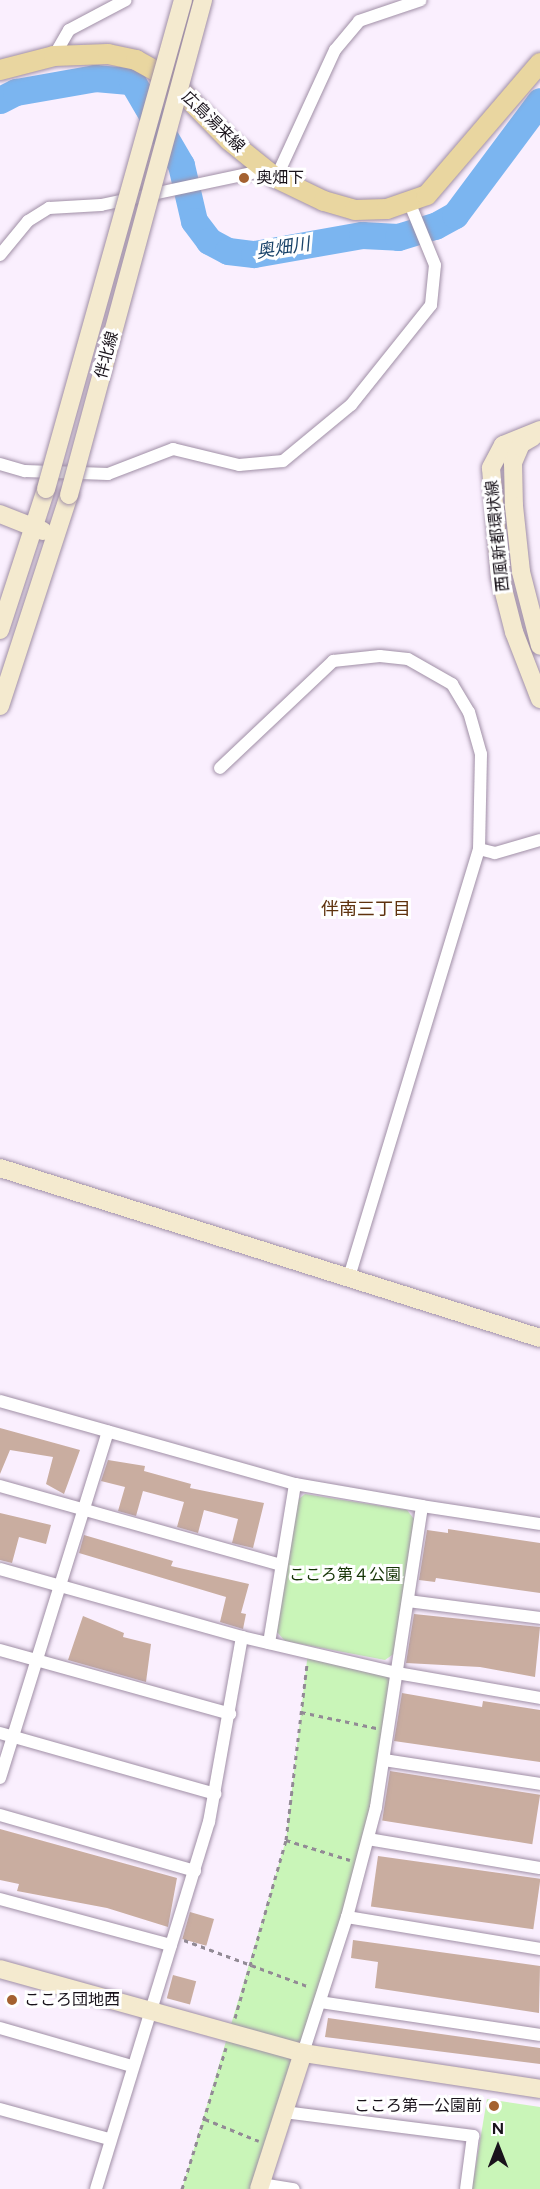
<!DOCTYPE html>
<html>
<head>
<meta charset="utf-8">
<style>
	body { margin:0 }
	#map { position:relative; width:540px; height:2189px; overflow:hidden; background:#faeffe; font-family:Figtree,"Noto Sans JP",sans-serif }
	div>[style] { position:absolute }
	.green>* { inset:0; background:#c9f5b8 }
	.river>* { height:27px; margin:-13.5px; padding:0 13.5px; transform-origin:13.5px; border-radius:13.5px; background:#7bb5f0 }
	.building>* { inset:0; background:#c9ada0; transform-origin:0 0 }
	.path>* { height:3px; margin-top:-1.5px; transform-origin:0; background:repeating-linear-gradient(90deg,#928a95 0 4.5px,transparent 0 9px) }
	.roads { filter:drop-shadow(0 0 2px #a08fa6) drop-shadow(0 0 2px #a08fa6) }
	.street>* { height:12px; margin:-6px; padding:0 6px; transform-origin:6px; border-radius:6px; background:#fff }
	.secondary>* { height:18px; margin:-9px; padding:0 9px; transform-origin:9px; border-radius:9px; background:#f4eacf }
	.primary>* { height:20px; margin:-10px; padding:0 10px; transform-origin:10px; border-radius:10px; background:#e9d6a0 }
	.bridges { filter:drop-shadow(0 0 2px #a08fa6) drop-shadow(0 0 2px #a08fa6) }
	.secondary-bridge>* { height:18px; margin:-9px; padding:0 9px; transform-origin:9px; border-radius:9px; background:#f4eacf }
	.dots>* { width:16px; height:16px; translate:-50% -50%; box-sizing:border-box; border:3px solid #fff; border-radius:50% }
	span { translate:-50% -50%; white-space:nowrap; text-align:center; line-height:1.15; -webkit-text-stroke:6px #fff; paint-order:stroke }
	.street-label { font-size:16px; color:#19131b }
	.poi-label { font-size:16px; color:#19131b }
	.left { translate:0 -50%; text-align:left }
	.right { translate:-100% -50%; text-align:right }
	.park-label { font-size:16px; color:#153405 }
	.water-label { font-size:18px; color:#1a446a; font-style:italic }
	.neighbourhood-label { font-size:18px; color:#5f320e }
	.north { position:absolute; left:468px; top:2117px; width:60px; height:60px; -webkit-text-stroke:4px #fff; paint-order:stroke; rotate:0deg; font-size:16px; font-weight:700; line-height:24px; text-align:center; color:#19131b }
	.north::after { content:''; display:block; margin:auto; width:21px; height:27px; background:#19131b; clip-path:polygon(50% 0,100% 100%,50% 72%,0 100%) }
</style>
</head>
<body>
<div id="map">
	<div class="green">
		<i style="clip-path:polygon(305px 1494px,407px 1510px,414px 1519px,395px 1653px,385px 1660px,285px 1641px,277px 1632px,295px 1502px)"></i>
		<i style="clip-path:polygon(308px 1652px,397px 1673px,362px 1864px,259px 2189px,182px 2189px,286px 1840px)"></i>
		<i style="clip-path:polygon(487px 2099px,540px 2107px,540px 2189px,472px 2189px)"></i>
	</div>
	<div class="river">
		<i style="left:0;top:100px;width:18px;rotate:-27deg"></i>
		<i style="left:16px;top:92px;width:80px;rotate:-10deg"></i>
		<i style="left:95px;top:78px;width:37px;rotate:5deg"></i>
		<i style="left:132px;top:81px;width:97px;rotate:59.7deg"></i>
		<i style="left:181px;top:165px;width:57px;rotate:76.9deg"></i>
		<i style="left:194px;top:221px;width:25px;rotate:53deg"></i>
		<i style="left:209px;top:241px;width:21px;rotate:28deg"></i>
		<i style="left:228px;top:251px;width:26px;rotate:7deg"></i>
		<i style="left:254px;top:254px;width:110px;rotate:-10deg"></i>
		<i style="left:362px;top:235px;width:36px;rotate:3deg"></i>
		<i style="left:398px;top:237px;width:39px;rotate:-17deg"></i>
		<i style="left:435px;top:226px;width:23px;rotate:-29deg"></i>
		<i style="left:455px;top:215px;width:142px;rotate:-53.3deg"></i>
	</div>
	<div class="building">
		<i style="clip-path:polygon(0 1428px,80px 1450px,64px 1494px,46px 1484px,53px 1457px,10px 1450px,0 1474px)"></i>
		<i style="clip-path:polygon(108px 1460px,145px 1466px,144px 1471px,191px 1484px,190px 1488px,264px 1503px,253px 1548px,232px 1543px,238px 1519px,204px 1510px,198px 1533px,177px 1527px,184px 1502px,143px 1491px,136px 1516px,118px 1511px,125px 1487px,101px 1481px)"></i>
		<i style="clip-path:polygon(0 1513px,51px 1525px,46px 1544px,19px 1537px,12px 1563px,0 1560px)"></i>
		<i style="clip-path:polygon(448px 1529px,540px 1543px,540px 1593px,436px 1578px,435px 1582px,419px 1580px,427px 1530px,448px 1533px)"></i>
		<i style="clip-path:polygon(84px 1535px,173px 1561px,171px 1566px,249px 1584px,241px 1613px,246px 1614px,243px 1629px,220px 1622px,226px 1597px,79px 1553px)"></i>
		<i style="clip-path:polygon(414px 1614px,540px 1627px,535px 1677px,480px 1667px,406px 1663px)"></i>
		<i style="clip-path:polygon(83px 1616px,124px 1633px,123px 1637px,151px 1644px,146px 1682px,68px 1660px)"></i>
		<i style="clip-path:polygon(402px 1693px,482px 1707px,483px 1701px,540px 1710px,540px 1762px,394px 1741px)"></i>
		<i style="left:390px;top:1771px;width:152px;height:50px;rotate:9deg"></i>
		<i style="clip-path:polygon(0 1829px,177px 1878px,168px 1927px,107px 1908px,17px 1891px,19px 1884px,0 1880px)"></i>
		<i style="left:378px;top:1856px;width:164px;height:51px;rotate:8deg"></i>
		<i style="left:190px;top:1912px;width:25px;height:28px;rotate:16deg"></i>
		<i style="clip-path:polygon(353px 1940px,540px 1966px,539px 2013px,375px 1988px,378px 1962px,351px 1958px)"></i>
		<i style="left:173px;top:1975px;width:24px;height:24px;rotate:15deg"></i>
		<i style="clip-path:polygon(328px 2018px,540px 2048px,540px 2064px,325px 2037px)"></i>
	</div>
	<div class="path">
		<i style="left:301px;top:1712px;width:77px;rotate:12deg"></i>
		<i style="left:286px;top:1840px;width:67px;rotate:17.4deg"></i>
		<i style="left:184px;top:1940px;width:134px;rotate:20.5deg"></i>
		<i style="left:235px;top:2018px;width:185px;rotate:-74deg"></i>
		<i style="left:286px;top:1840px;width:177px;rotate:-83.2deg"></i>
		<i style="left:205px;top:2119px;width:58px;rotate:22.2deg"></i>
		<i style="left:182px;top:2189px;width:148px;rotate:-72.7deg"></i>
	</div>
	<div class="roads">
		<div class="street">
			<i style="left:54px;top:56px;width:30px;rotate:-60deg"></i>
			<i style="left:69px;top:30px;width:64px;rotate:-27.8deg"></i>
			<i style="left:276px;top:178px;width:141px;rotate:-65.3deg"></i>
			<i style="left:335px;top:50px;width:38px;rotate:-50deg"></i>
			<i style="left:359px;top:21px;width:65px;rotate:-18.7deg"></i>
			<i style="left:0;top:255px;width:44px;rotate:-50.5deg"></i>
			<i style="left:28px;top:221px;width:25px;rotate:-32deg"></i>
			<i style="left:49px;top:208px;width:52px;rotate:-3.3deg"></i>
			<i style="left:101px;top:205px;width:168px;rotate:-12deg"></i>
			<i style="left:0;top:464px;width:26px;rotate:16deg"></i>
			<i style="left:25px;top:471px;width:83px;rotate:2.1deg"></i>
			<i style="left:108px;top:474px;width:70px;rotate:-21deg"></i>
			<i style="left:173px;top:449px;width:68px;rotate:13.6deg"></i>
			<i style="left:239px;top:465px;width:44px;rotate:-5.2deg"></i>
			<i style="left:283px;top:461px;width:88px;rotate:-39.5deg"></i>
			<i style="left:351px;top:405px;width:128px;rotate:-51.3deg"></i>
			<i style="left:431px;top:305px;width:40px;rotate:-84.3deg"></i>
			<i style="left:435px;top:265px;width:66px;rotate:-112.3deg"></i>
			<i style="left:220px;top:768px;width:156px;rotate:-43.4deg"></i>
			<i style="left:333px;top:661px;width:47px;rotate:-6.1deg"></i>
			<i style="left:380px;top:656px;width:28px;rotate:6deg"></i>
			<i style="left:408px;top:659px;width:51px;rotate:29.6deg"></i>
			<i style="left:452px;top:684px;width:33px;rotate:59deg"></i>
			<i style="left:469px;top:712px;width:44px;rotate:74.1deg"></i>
			<i style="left:481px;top:754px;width:95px;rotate:91.2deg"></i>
			<i style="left:479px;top:849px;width:448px;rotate:106.9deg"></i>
			<i style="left:479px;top:849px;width:16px;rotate:14deg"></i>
			<i style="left:495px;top:853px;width:47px;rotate:-16.1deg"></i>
			<i style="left:0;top:1401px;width:306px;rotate:15.7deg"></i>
			<i style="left:295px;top:1484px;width:129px;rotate:9.8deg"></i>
			<i style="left:0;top:1486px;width:292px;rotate:15.7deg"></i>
			<i style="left:0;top:1569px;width:251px;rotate:15.7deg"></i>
			<i style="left:242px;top:1637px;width:159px;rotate:13.1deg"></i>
			<i style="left:397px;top:1673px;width:145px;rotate:9.9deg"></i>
			<i style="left:408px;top:1601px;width:133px;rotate:7.3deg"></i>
			<i style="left:269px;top:1643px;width:161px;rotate:-80.7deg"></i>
			<i style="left:0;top:1650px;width:239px;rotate:15.5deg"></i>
			<i style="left:0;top:1733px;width:224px;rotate:15.8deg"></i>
			<i style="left:384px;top:1760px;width:158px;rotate:8.7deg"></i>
			<i style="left:0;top:1778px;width:363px;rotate:-72.7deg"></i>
			<i style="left:0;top:1815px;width:203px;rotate:16deg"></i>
			<i style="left:368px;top:1839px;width:174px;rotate:9.6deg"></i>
			<i style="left:0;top:1899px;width:177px;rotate:15.1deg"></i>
			<i style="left:347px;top:1917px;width:196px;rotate:9.4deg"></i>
			<i style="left:320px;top:2002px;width:222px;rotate:8.5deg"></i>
			<i style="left:0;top:2028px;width:137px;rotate:16.1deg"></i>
			<i style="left:303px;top:2053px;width:143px;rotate:-72.1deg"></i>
			<i style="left:347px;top:1917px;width:114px;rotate:-75.2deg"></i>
			<i style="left:376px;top:1807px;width:304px;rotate:-81.3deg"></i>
			<i style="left:422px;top:1506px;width:119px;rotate:8.7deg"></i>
			<i style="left:0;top:2109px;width:113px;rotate:15.4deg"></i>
			<i style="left:284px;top:2112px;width:191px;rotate:7.2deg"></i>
			<i style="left:473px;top:2136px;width:53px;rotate:97.5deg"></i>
			<i style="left:261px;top:2184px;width:33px;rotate:9deg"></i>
			<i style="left:96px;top:2189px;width:384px;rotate:-72.9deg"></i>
			<i style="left:209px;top:1822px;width:188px;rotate:-79.9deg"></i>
		</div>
		<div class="secondary">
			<i style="left:540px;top:430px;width:40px;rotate:158deg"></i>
			<i style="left:503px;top:445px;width:26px;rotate:118deg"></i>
			<i style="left:491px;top:468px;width:109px;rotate:85.3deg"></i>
			<i style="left:500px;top:577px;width:57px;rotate:75.7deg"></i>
			<i style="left:514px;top:632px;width:72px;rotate:68.8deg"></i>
			<i style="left:533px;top:437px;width:14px;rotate:150deg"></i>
			<i style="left:521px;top:444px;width:21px;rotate:113deg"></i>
			<i style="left:513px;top:463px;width:43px;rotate:88.7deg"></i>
			<i style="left:514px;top:506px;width:66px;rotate:83.9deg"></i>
			<i style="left:521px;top:572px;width:76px;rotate:75.6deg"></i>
			<i style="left:0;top:514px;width:46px;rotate:21.6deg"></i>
			<i style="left:0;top:630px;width:148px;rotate:-71.9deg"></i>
			<i style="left:0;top:706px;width:222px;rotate:-71.9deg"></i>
			<i style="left:0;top:1168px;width:566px;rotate:17.47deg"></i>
			<i style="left:0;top:1969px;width:314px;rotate:15.5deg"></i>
			<i style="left:303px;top:2053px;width:240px;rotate:8.6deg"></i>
			<i style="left:259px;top:2189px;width:143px;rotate:-72.1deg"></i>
		</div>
		<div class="primary">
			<i style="left:0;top:70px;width:56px;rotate:-14.5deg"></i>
			<i style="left:54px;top:56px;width:54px;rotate:-2.1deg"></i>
			<i style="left:108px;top:54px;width:29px;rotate:12deg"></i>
			<i style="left:136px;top:60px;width:37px;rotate:29deg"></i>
			<i style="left:168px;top:78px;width:88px;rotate:45.5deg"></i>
			<i style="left:230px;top:141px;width:59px;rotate:38.8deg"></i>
			<i style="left:276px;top:178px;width:53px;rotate:25.6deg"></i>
			<i style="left:324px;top:201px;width:32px;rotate:16deg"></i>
			<i style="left:355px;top:210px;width:32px;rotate:-2deg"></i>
			<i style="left:387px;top:209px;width:42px;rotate:-19.3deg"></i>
			<i style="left:427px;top:195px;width:174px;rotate:-49.4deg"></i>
		</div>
	</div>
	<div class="bridges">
		<div class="secondary-bridge">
			<i style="left:46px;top:489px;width:508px;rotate:-74.35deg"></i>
			<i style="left:69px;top:495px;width:513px;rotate:-74.85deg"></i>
		</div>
	</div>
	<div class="dots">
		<i style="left:244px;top:178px;background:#a46130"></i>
		<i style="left:12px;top:2000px;background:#a46130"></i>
		<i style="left:494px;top:2106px;background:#a46130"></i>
	</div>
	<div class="street-label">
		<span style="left:213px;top:122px;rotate:44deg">広島湯来線</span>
		<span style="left:107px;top:355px;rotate:-75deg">伴北線</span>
		<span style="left:498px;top:536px;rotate:-96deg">西風新都環状線</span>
	</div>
	<div class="poi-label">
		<span class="left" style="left:256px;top:178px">奥畑下</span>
		<span class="left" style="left:24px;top:2000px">こころ団地西</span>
		<span class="right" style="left:482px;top:2106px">こころ第一公園前</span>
	</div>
	<div class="park-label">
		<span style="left:345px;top:1575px">こころ第４公園</span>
	</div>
	<div class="water-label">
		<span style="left:283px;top:248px;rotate:-9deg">奥畑川</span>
	</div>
	<div class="neighbourhood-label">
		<span style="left:366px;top:909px">伴南三丁目</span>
	</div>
	<div class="north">N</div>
</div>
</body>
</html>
